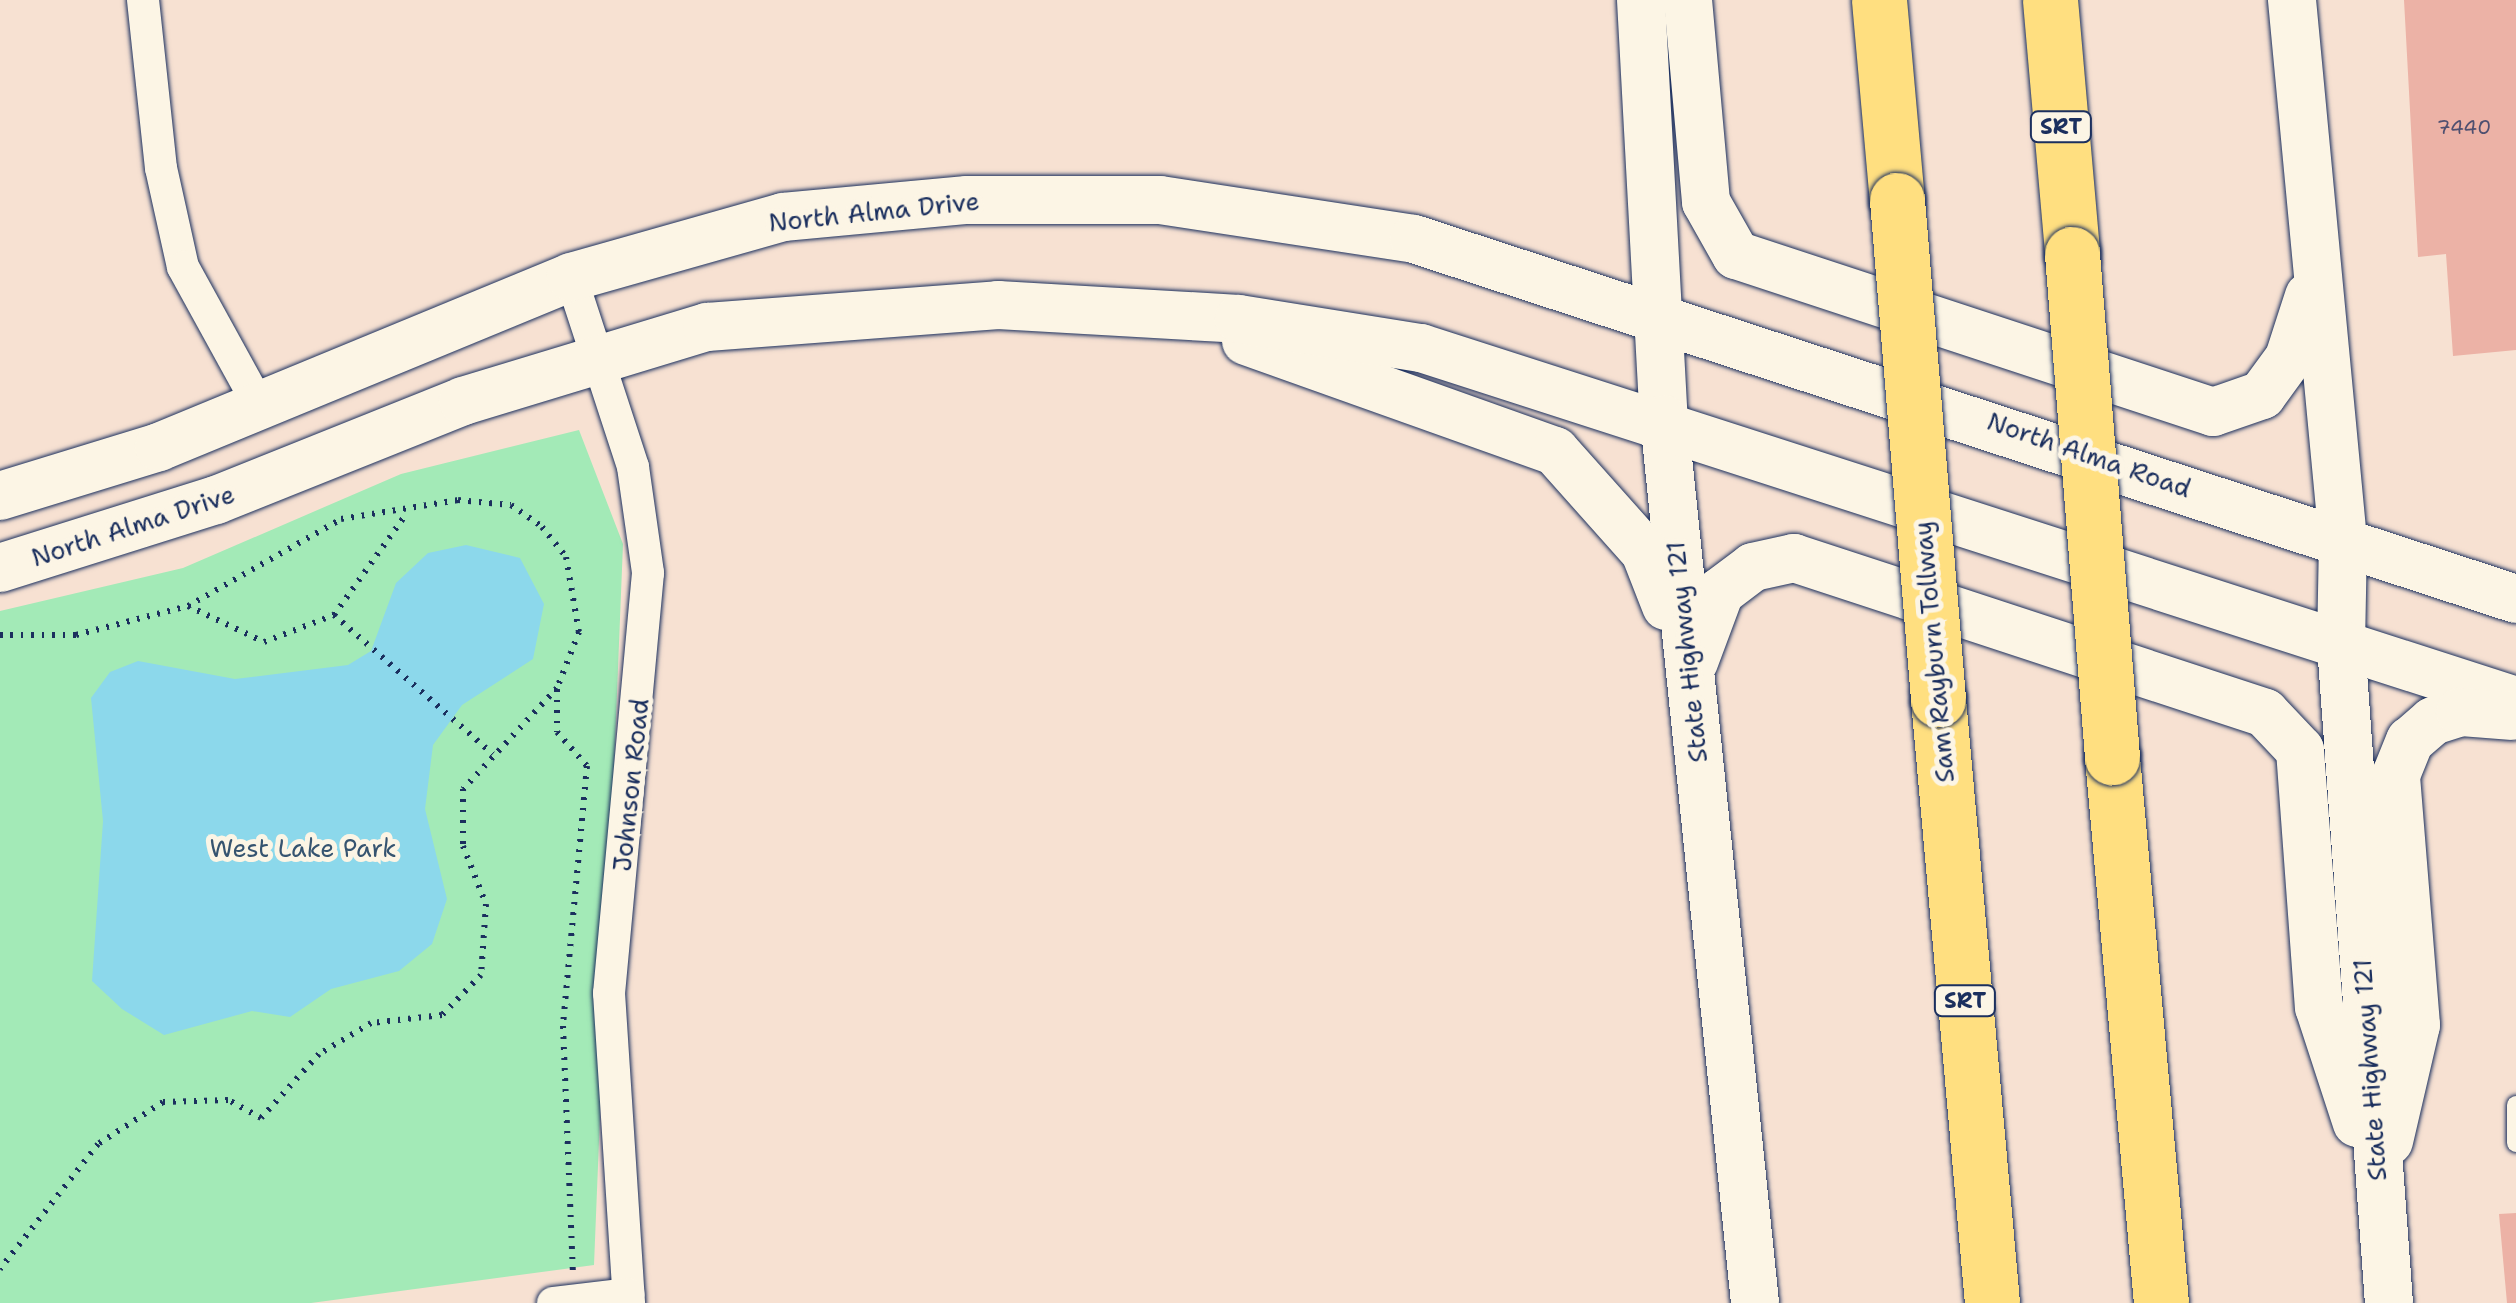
<!DOCTYPE html>
<html>
<head>
<meta charset="utf-8">
<style>
	body { margin:0 }
	#map { position:relative; width:2516px; height:1303px; overflow:hidden; background:#f7e1d2; font-family:"Shantell Sans",sans-serif }
	div>[style] { position:absolute }
	.green>* { inset:0; background:#a3eab7 }
	.water>* { inset:0; background:#8cd8eb }
	.building>* { inset:0; background:#ecb2a6 }
	.path>* { height:6px; margin-top:-3px; transform-origin:0; background:repeating-linear-gradient(90deg,#1b2f5e 0 2.5px,transparent 0 10.5px) }
	.roads { filter:drop-shadow(0 0 2px #1b2f5e) drop-shadow(0 0 2px #1b2f5e) }
	.service>* { height:18px; margin:-9px; padding:0 9px; transform-origin:9px; border-radius:9px; background:#fcf5e5 }
	.minor>* { height:32px; margin:-16px; padding:0 16px; transform-origin:16px; border-radius:16px; background:#fcf5e5 }
	.secondary>* { height:48px; margin:-24px; padding:0 24px; transform-origin:24px; border-radius:24px; background:#fcf5e5 }
	.motorway>* { height:55px; margin:-27.5px; padding:0 27.5px; transform-origin:27.5px; border-radius:27.5px; background:#ffdf80 }
	.bridges { filter:drop-shadow(0 0 2px #1b2f5e) drop-shadow(0 0 2px #1b2f5e) }
	.motorway-bridge>* { height:55px; margin:-27.5px; padding:0 27.5px; transform-origin:27.5px; border-radius:27.5px; background:#ffdf80 }
	span { translate:-50% -50%; white-space:nowrap; text-align:center; line-height:1.15; -webkit-text-stroke:10px #fcf5e5; paint-order:stroke }
	.number-label { font-size:20px; color:#4f5070 }
	.number-label span { -webkit-text-stroke-width:0 }
	.shield-label span { padding:2px 8px; background:#fcf5e5; border:2px solid; border-radius:8px; -webkit-text-stroke-width:0 }
	.shield-label { font-size:22px; color:#1b2f5e; font-weight:700 }
	.street-label { font-size:25px; color:#1b2f5e }
	.park-label { font-size:25px; color:#365470 }
</style>
</head>
<body>
<div id="map">
	<div class="green">
		<i style="clip-path:polygon(579px 430px,623px 544px,594px 1265px,311px 1303px,0 1303px,0 611px,183px 568px,401px 474px)"></i>
	</div>
	<div class="water">
		<i style="clip-path:polygon(466px 545px,520px 558px,544px 604px,533px 659px,462px 705px,433px 745px,425px 809px,447px 899px,432px 944px,399px 971px,331px 989px,290px 1017px,252px 1011px,164px 1035px,122px 1009px,92px 981px,103px 821px,91px 698px,110px 672px,138px 661px,235px 679px,348px 665px,371px 651px,396px 583px,428px 553px)"></i>
	</div>
	<div class="building">
		<i style="clip-path:polygon(2404px 0,2516px 0,2516px 350px,2453px 356px,2446px 254px,2418px 257px)"></i>
		<i style="clip-path:polygon(2516px 1213px,2516px 1303px,2507px 1303px,2499px 1214px)"></i>
	</div>
	<div class="path">
		<i style="left:188px;top:606px;width:84px;rotate:25.3deg"></i>
		<i style="left:264px;top:642px;width:75px;rotate:-21.1deg"></i>
		<i style="left:334px;top:615px;width:125px;rotate:-54.4deg"></i>
		<i style="left:334px;top:615px;width:211px;rotate:41.2deg"></i>
		<i style="left:0;top:635px;width:76px"></i>
		<i style="left:76px;top:635px;width:116px;rotate:-14.5deg"></i>
		<i style="left:188px;top:606px;width:176px;rotate:-29.6deg"></i>
		<i style="left:341px;top:519px;width:119px;rotate:-9.2deg"></i>
		<i style="left:458px;top:500px;width:53px;rotate:5.4deg"></i>
		<i style="left:511px;top:505px;width:38px;rotate:35deg"></i>
		<i style="left:542px;top:527px;width:38px;rotate:51deg"></i>
		<i style="left:566px;top:557px;width:76px;rotate:80.2deg"></i>
		<i style="left:579px;top:632px;width:60px;rotate:111.4deg"></i>
		<i style="left:557px;top:688px;width:138px;rotate:132.9deg"></i>
		<i style="left:463px;top:789px;width:57px;rotate:90deg"></i>
		<i style="left:463px;top:846px;width:62px;rotate:68.4deg"></i>
		<i style="left:486px;top:904px;width:71px;rotate:94deg"></i>
		<i style="left:481px;top:975px;width:56px;rotate:134.3deg"></i>
		<i style="left:442px;top:1015px;width:71px;rotate:173.6deg"></i>
		<i style="left:371px;top:1023px;width:61px;rotate:149.2deg"></i>
		<i style="left:319px;top:1054px;width:86px;rotate:132.2deg"></i>
		<i style="left:261px;top:1118px;width:38px;rotate:-151deg"></i>
		<i style="left:228px;top:1100px;width:65px;rotate:178.2deg"></i>
		<i style="left:163px;top:1102px;width:77px;rotate:147.1deg"></i>
		<i style="left:98px;top:1144px;width:159px;rotate:128.1deg"></i>
		<i style="left:557px;top:689px;width:43px;rotate:90deg"></i>
		<i style="left:557px;top:732px;width:45px;rotate:48.6deg"></i>
		<i style="left:587px;top:766px;width:261px;rotate:95.3deg"></i>
		<i style="left:563px;top:1026px;width:247px;rotate:87.7deg"></i>
	</div>
	<div class="roads">
		<div class="service">
			<i style="left:2516px;top:1105px;width:38px;rotate:90deg"></i>
		</div>
		<div class="minor">
			<i style="left:143px;top:0;width:169px;rotate:83.9deg"></i>
			<i style="left:161px;top:168px;width:101px;rotate:77.5deg"></i>
			<i style="left:183px;top:267px;width:158px;rotate:61.2deg"></i>
			<i style="left:571px;top:277px;width:200px;rotate:71.9deg"></i>
			<i style="left:633px;top:467px;width:107px;rotate:81.9deg"></i>
			<i style="left:648px;top:573px;width:422px;rotate:95.3deg"></i>
			<i style="left:609px;top:993px;width:311px;rotate:86.3deg"></i>
			<i style="left:553px;top:1303px;width:76px;rotate:-6.8deg"></i>
		</div>
		<div class="secondary">
			<i style="left:1641px;top:0;width:420px;rotate:86.9deg"></i>
			<i style="left:1664px;top:419px;width:889px;rotate:84.12deg"></i>
			<i style="left:1688px;top:0;width:203px;rotate:84.9deg"></i>
			<i style="left:1706px;top:202px;width:61px;rotate:60.5deg"></i>
			<i style="left:1736px;top:255px;width:502px;rotate:18.22deg"></i>
			<i style="left:2213px;top:412px;width:52px;rotate:-19.1deg"></i>
			<i style="left:2262px;top:395px;width:46px;rotate:-53.9deg"></i>
			<i style="left:2289px;top:358px;width:65px;rotate:-72.1deg"></i>
			<i style="left:2292px;top:0;width:543px;rotate:84.61deg"></i>
			<i style="left:2343px;top:541px;width:104px;rotate:91.1deg"></i>
			<i style="left:2341px;top:645px;width:660px;rotate:85.83deg"></i>
			<i style="left:1246px;top:341px;width:328px;rotate:19.6deg"></i>
			<i style="left:1555px;top:451px;width:135px;rotate:48.3deg"></i>
			<i style="left:1645px;top:552px;width:58px;rotate:68.7deg"></i>
			<i style="left:0;top:496px;width:166px;rotate:-17.1deg"></i>
			<i style="left:159px;top:447px;width:446px;rotate:-22.4deg"></i>
			<i style="left:571px;top:277px;width:220px;rotate:-15.8deg"></i>
			<i style="left:783px;top:217px;width:185px;rotate:-5.3deg"></i>
			<i style="left:967px;top:200px;width:193px"></i>
			<i style="left:1160px;top:200px;width:257px;rotate:8.7deg"></i>
			<i style="left:1414px;top:239px;width:1159px;rotate:18.09deg"></i>
			<i style="left:0;top:568px;width:226px;rotate:-17.5deg"></i>
			<i style="left:216px;top:500px;width:266px;rotate:-21.8deg"></i>
			<i style="left:463px;top:401px;width:255px;rotate:-16.9deg"></i>
			<i style="left:707px;top:327px;width:292px;rotate:-4.3deg"></i>
			<i style="left:998px;top:305px;width:241px;rotate:3.3deg"></i>
			<i style="left:1239px;top:319px;width:184px;rotate:9.1deg"></i>
			<i style="left:1421px;top:348px;width:1150px;rotate:17.87deg"></i>
			<i style="left:1694px;top:662px;width:75px;rotate:-69.6deg"></i>
			<i style="left:1720px;top:592px;width:41px;rotate:-37.1deg"></i>
			<i style="left:1753px;top:567px;width:42px;rotate:-12.4deg"></i>
			<i style="left:1794px;top:558px;width:496px;rotate:18.2deg"></i>
			<i style="left:2265px;top:713px;width:51px;rotate:46.6deg"></i>
			<i style="left:2300px;top:750px;width:258px;rotate:85.8deg"></i>
			<i style="left:2319px;top:1007px;width:122px;rotate:71.9deg"></i>
			<i style="left:2389px;top:1141px;width:119px;rotate:-76.9deg"></i>
			<i style="left:2416px;top:1025px;width:251px;rotate:-94.6deg"></i>
			<i style="left:2396px;top:775px;width:37px;rotate:-68deg"></i>
			<i style="left:2410px;top:741px;width:30px;rotate:-41deg"></i>
			<i style="left:2433px;top:721px;width:28px;rotate:-18deg"></i>
			<i style="left:2460px;top:712px;width:52px;rotate:4.4deg"></i>
		</div>
		<div class="motorway">
			<i style="left:1879px;top:0;width:201px;rotate:84.9deg"></i>
			<i style="left:2050px;top:0;width:255px;rotate:85deg"></i>
			<i style="left:1938px;top:699px;width:606px;rotate:84.89deg"></i>
			<i style="left:2112px;top:757px;width:548px;rotate:84.87deg"></i>
		</div>
	</div>
	<div class="bridges">
		<div class="motorway-bridge">
			<i style="left:1897px;top:200px;width:501px;rotate:85.3deg"></i>
			<i style="left:2072px;top:254px;width:505px;rotate:85.45deg"></i>
		</div>
	</div>
	<div class="number-label">
		<span style="left:2464px;top:127px">7440</span>
	</div>
	<div class="shield-label">
		<span style="left:2061px;top:127px">SRT</span>
		<span style="left:1965px;top:1001px">SRT</span>
	</div>
	<div class="street-label">
		<span style="left:874px;top:212px;rotate:-6deg">North Alma Drive</span>
		<span style="left:2089px;top:455px;rotate:19deg">North Alma Road</span>
		<span style="left:133px;top:526px;rotate:-18deg">North Alma Drive</span>
		<span style="left:1687px;top:652px;rotate:-96deg">State Highway 121</span>
		<span style="left:1934px;top:652px;rotate:-95deg">Sam Rayburn Tollway</span>
		<span style="left:631px;top:785px;rotate:-84deg">Johnson Road</span>
		<span style="left:2370px;top:1070px;rotate:-94deg">State Highway 121</span>
	</div>
	<div class="park-label">
		<span style="left:303px;top:848px">West Lake Park</span>
	</div>
</div>
</body>
</html>
